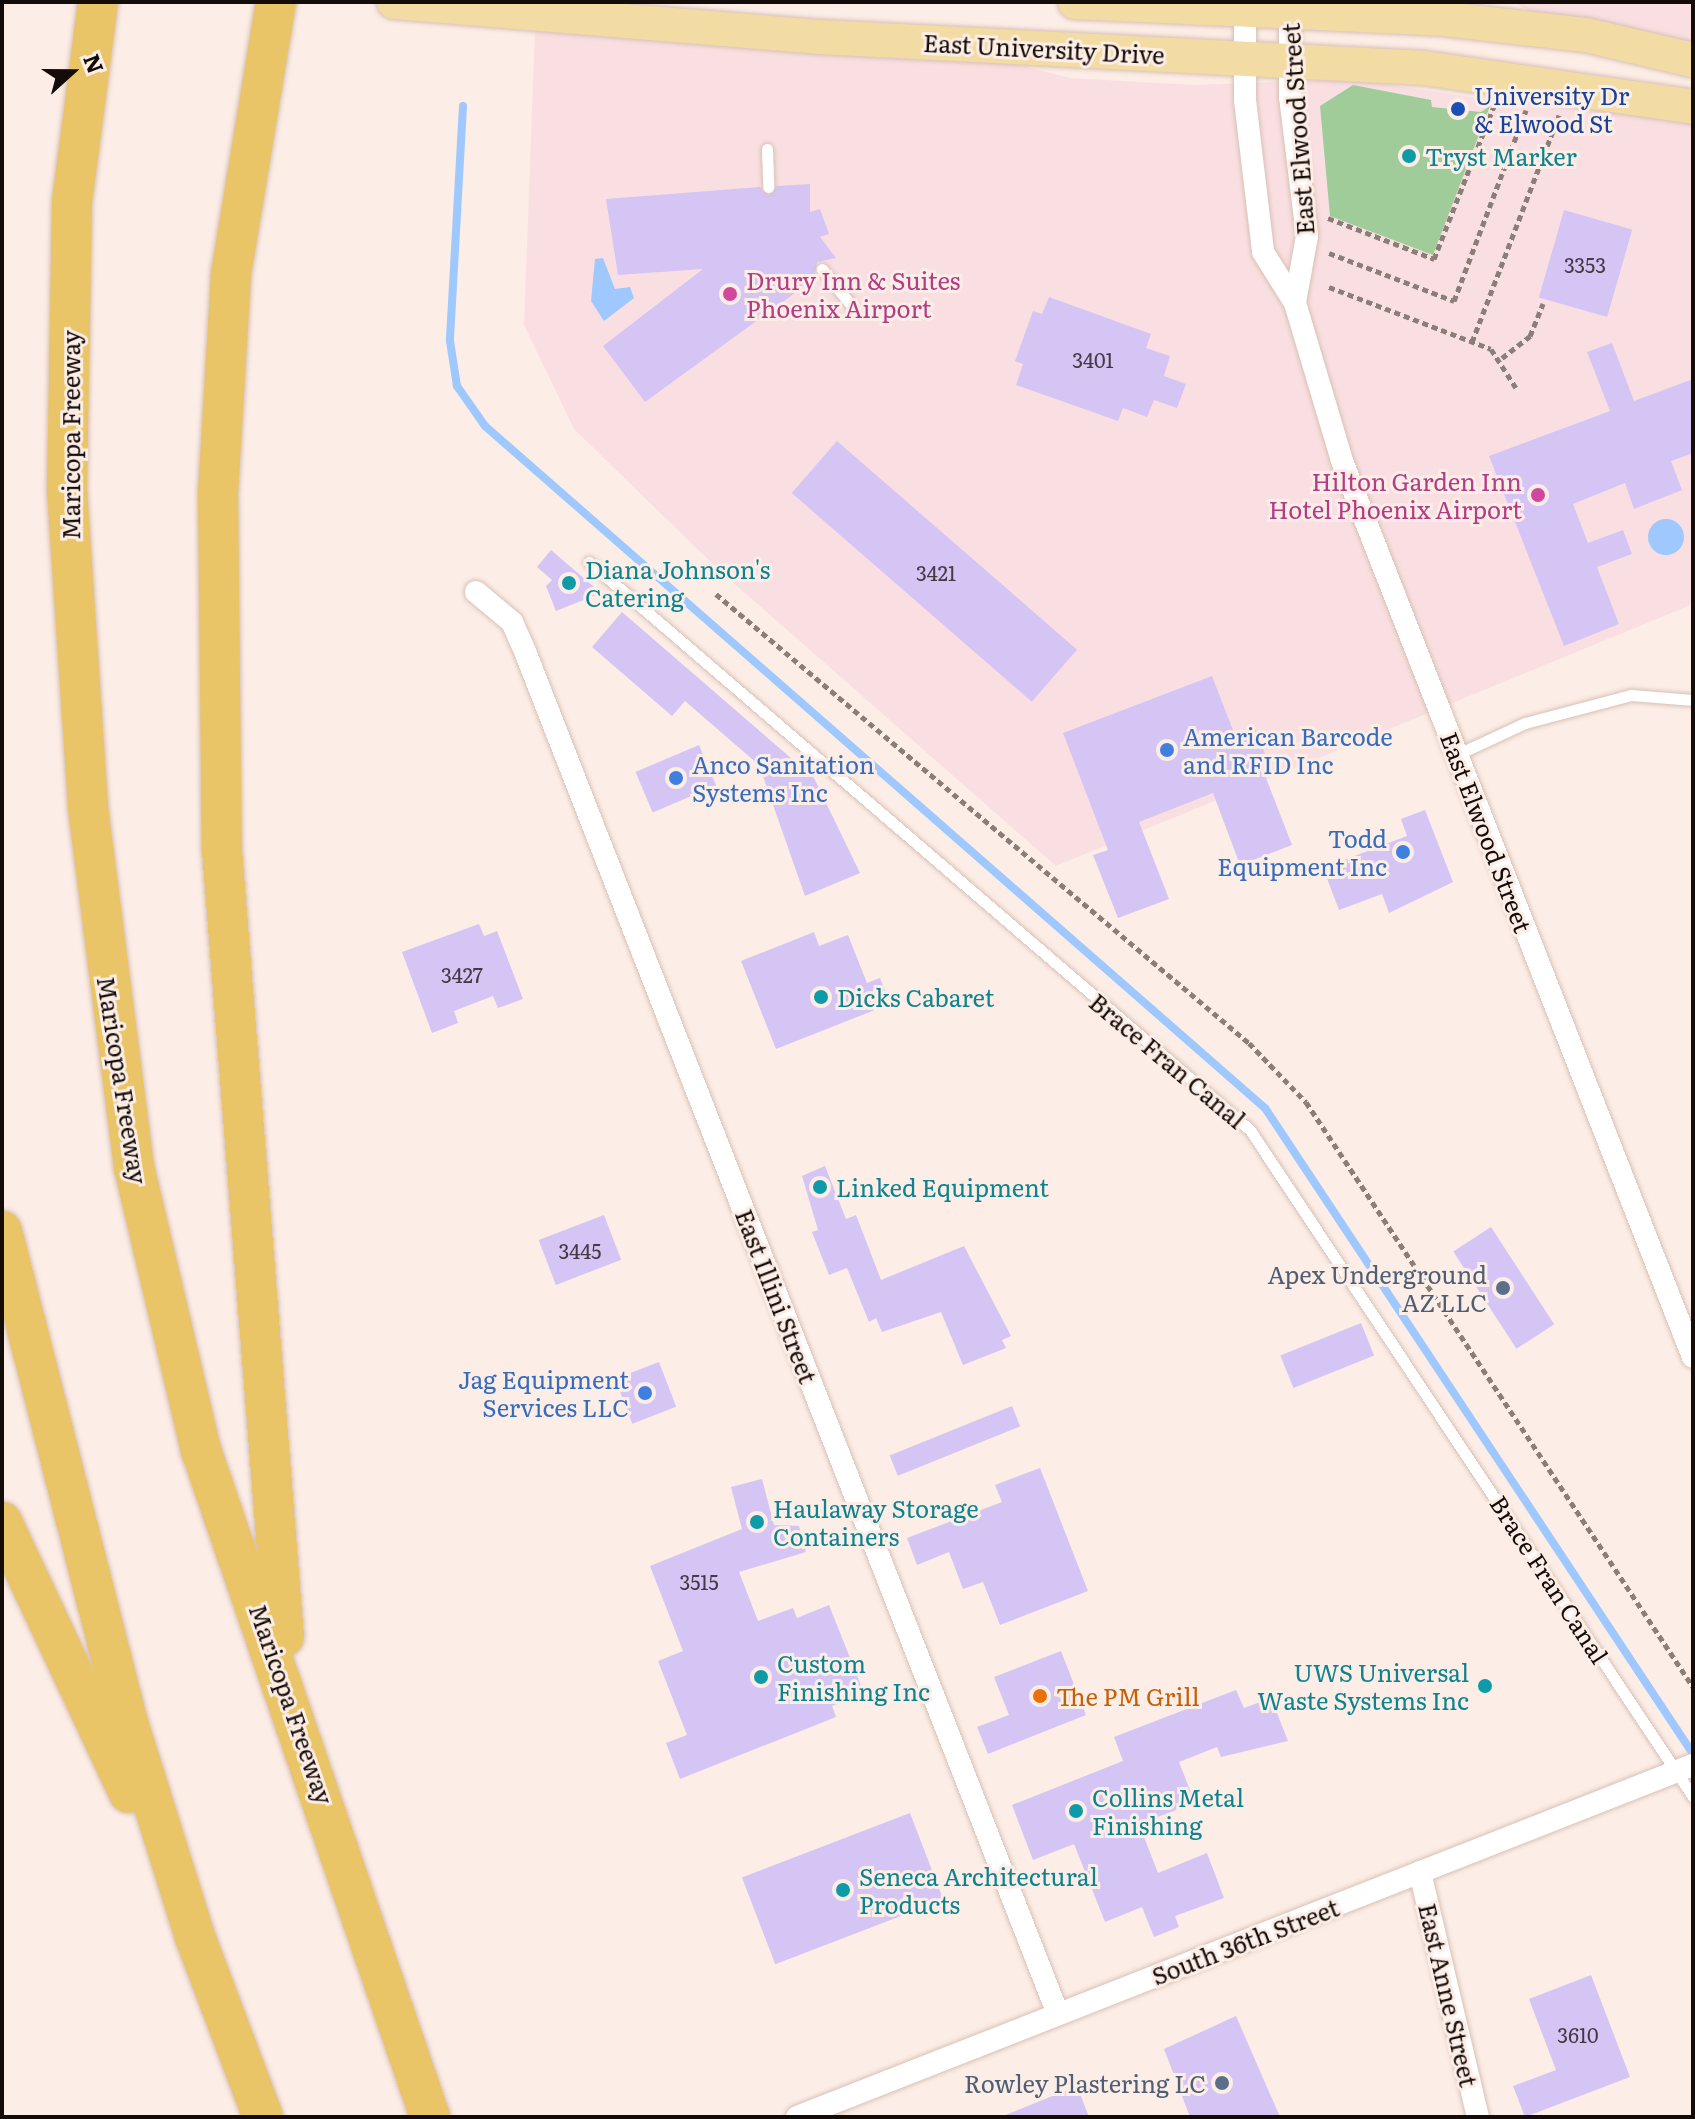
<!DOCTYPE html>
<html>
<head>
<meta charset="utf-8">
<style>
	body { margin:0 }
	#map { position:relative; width:1695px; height:2119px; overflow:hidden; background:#fcede6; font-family:Literata,serif }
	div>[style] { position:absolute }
	.commercial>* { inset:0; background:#fadfe2 }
	.green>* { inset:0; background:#9fcc99 }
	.water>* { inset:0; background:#9ec8fe }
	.round { border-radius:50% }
	.stream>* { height:8px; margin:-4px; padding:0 4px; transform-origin:4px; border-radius:4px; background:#9ec8fe }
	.building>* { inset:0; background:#d5c5f4; transform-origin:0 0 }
	.path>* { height:5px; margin-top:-2.5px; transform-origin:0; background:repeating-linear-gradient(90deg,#8a7e79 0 6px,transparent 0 10px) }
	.roads { filter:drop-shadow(0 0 2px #d8c1b5) drop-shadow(0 0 2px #d8c1b5) }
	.service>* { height:11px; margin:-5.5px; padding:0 5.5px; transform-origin:5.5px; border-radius:5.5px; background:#fff }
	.minor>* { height:22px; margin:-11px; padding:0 11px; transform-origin:11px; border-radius:11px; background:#fff }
	.primary>* { height:34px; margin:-17px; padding:0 17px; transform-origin:17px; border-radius:17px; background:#f2dca4 }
	.motorway>* { height:40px; margin:-20px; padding:0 20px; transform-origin:20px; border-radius:20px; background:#eac567 }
	.dots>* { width:22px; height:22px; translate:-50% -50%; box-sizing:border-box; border:4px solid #fcede6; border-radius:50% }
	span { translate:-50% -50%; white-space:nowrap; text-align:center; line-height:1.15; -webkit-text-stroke:6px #fcede6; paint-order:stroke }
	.number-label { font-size:20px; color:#443a43 }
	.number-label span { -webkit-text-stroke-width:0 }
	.street-label { font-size:24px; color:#140c08 }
	.transit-label { font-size:24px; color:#164399 }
	.left { translate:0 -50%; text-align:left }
	.culture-label { font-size:24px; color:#0d838f }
	.right { translate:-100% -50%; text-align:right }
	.hotel-label { font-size:24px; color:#b23c85 }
	.shop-label { font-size:24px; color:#366cbe }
	.service-label { font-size:24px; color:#4e5e75 }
	.food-label { font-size:24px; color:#c56008 }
	.frame { position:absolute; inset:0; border:4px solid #140c08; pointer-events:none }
	.north { position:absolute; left:32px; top:32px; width:80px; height:80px; -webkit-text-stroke:6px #fcede6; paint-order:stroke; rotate:69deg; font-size:22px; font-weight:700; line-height:32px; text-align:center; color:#140c08 }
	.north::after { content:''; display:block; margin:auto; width:28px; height:36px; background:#140c08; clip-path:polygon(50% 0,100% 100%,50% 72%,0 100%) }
</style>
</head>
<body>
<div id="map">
	<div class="commercial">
		<i style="clip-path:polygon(1512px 2px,1693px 2px,1693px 43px,1538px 15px)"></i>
		<i style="clip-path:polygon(535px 30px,1007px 62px,1070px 78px,1194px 85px,1350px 79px,1503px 102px,1551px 94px,1693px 122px,1693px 604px,1056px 866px,721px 572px,574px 429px,524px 325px)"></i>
	</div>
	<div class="green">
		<i style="clip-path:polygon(1353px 85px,1431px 100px,1432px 107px,1481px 112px,1490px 106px,1433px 255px,1330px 216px,1320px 106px)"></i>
	</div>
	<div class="water">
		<i style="clip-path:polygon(603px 258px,615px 289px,630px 287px,634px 298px,604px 321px,591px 301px,595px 259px)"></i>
		<i class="round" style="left:1648px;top:519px;width:36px;height:36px"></i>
	</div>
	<div class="stream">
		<i style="left:463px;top:106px;width:235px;rotate:93.2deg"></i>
		<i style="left:450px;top:341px;width:46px;rotate:81.2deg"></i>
		<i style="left:457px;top:386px;width:49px;rotate:55deg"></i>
		<i style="left:485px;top:426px;width:1036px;rotate:41.17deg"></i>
		<i style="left:1265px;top:1108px;width:775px;rotate:56.47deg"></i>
	</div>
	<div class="building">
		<i style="clip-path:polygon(810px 184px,810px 212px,820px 209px,829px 234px,820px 237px,836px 258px,817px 262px,815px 274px,791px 296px,645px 402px,603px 346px,703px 269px,618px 275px,606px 199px,760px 187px,769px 195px,776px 186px)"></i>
		<i style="left:1564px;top:210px;width:71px;height:91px;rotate:16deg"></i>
		<i style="clip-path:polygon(1049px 297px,1151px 334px,1146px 348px,1170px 356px,1164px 376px,1186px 384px,1177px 408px,1154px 400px,1147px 417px,1123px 408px,1118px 421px,1016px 385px,1023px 364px,1015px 361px,1033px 311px,1042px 314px)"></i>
		<i style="clip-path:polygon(1612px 343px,1634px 401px,1693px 379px,1693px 453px,1671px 461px,1682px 490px,1634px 509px,1625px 483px,1573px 504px,1588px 543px,1623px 530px,1632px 554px,1597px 567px,1619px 624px,1564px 646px,1489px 456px,1610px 411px,1587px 352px)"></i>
		<i style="left:837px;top:441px;width:318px;height:69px;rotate:41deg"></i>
		<i style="clip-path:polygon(551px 550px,601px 593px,556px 611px,546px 586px,552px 580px,537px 567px)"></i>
		<i style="clip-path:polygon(622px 612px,814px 778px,860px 873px,805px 896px,759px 765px,685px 701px,672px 716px,592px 647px)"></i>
		<i style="clip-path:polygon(1212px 676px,1236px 738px,1256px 730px,1268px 762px,1261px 765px,1292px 845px,1240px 865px,1213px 793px,1139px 822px,1169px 899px,1118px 918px,1093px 855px,1108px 850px,1063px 733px)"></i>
		<i style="left:699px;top:745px;width:44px;height:69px;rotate:67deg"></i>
		<i style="clip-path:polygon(1425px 810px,1453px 882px,1389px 913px,1382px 894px,1339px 910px,1323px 868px,1407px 836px,1401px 819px)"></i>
		<i style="clip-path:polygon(479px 924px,484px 936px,497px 931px,523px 999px,498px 1008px,493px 996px,454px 1011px,458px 1023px,432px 1033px,402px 952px)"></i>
		<i style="clip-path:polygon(814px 932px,819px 946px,848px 935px,867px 983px,880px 978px,890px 1004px,776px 1049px,741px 961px)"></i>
		<i style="clip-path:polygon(825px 1166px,846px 1219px,856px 1215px,881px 1280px,964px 1246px,1011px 1336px,1002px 1340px,1006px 1348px,963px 1365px,941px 1312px,882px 1332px,876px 1318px,869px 1322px,847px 1268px,829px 1275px,812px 1232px,818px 1230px,802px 1176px)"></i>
		<i style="left:604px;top:1215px;width:48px;height:70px;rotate:69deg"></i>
		<i style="left:1491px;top:1227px;width:116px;height:45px;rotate:57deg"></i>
		<i style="left:1361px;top:1323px;width:35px;height:87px;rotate:68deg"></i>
		<i style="left:659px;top:1362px;width:48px;height:47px;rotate:69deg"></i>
		<i style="left:1012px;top:1406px;width:22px;height:132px;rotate:68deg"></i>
		<i style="clip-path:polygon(1040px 1468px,1088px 1591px,1000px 1625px,983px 1582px,963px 1589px,949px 1552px,917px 1565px,907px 1538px,1002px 1502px,995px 1485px)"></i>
		<i style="clip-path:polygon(762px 1479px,774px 1525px,799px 1526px,806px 1552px,739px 1572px,758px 1621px,793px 1608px,797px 1618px,829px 1605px,864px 1693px,832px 1706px,836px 1717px,680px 1779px,666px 1743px,687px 1735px,658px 1661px,683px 1651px,650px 1566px,742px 1529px,731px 1487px)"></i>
		<i style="clip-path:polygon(1061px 1651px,1086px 1715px,988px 1754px,977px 1727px,1009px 1715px,994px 1677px)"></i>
		<i style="clip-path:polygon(1236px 1690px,1244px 1708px,1271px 1698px,1288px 1741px,1221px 1757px,1217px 1747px,1179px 1762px,1195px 1803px,1139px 1824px,1158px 1873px,1207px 1853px,1224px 1898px,1175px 1916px,1179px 1927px,1154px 1937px,1142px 1907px,1105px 1922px,1074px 1844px,1033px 1860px,1012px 1805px,1123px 1761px,1114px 1737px)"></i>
		<i style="left:910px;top:1813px;width:93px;height:180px;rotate:69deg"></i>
		<i style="clip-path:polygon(1591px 1975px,1630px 2077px,1525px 2117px,1513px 2086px,1556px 2070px,1529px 1999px)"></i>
		<i style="clip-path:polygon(1236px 2016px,1280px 2117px,1190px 2117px,1164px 2049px)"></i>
		<i style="clip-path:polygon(1077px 2086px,1089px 2117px,1003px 2117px,1003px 2116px)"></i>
	</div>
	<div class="path">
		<i style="left:1328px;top:218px;width:114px;rotate:21.1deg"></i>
		<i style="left:1434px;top:259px;width:164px;rotate:-68.6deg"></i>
		<i style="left:1329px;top:253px;width:134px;rotate:21deg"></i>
		<i style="left:1454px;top:301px;width:204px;rotate:-69.3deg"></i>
		<i style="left:1329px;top:287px;width:173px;rotate:20.9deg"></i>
		<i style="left:1491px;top:349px;width:46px;rotate:57.3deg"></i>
		<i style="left:1472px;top:342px;width:243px;rotate:-69deg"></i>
		<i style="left:1502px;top:358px;width:36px;rotate:-38deg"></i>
		<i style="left:1530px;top:336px;width:35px;rotate:-68deg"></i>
		<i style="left:716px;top:594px;width:697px;rotate:40.11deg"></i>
		<i style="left:1249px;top:1043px;width:82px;rotate:46deg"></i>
		<i style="left:1306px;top:1102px;width:701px;rotate:56.51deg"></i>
	</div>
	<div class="roads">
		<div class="service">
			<i style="left:767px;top:149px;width:38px;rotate:88deg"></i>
			<i style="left:822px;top:269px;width:46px;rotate:51.1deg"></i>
			<i style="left:589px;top:562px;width:872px;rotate:40.67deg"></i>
			<i style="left:1250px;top:1130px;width:801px;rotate:56.41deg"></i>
			<i style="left:1456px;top:755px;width:76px;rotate:-24.9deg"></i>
			<i style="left:1525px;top:723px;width:110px;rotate:-14.8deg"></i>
			<i style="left:1631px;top:695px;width:62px;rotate:4.6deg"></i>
		</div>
		<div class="minor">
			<i style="left:1245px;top:2px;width:98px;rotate:90deg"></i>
			<i style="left:1245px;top:100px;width:153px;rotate:83.2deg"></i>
			<i style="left:1263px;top:252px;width:60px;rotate:57.9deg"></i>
			<i style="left:1295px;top:303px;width:165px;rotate:73.4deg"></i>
			<i style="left:1342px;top:461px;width:962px;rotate:68.61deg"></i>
			<i style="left:1290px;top:2px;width:95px;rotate:90deg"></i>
			<i style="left:1290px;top:97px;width:140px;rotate:83deg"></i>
			<i style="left:1307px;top:236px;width:68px;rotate:100.2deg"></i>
			<i style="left:476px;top:592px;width:47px;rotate:39.8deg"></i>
			<i style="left:512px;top:622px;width:35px;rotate:66deg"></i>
			<i style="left:526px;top:654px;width:1460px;rotate:68.64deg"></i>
			<i style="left:1420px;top:1872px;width:252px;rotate:76.7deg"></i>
			<i style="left:797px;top:2117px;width:963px;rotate:-21.45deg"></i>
		</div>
		<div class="primary">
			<i style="left:394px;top:2px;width:427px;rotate:4.7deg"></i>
			<i style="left:820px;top:37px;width:605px;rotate:2.94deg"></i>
			<i style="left:1424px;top:68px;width:272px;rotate:8.2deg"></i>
			<i style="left:1075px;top:2px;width:370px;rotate:2.6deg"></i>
			<i style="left:1445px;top:19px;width:142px;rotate:6.5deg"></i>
			<i style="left:1586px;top:35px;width:110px;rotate:13.2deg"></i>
		</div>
		<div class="motorway">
			<i style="left:98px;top:2px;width:201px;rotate:97.4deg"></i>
			<i style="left:72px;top:201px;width:289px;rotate:91deg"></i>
			<i style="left:67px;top:490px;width:319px;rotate:86.2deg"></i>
			<i style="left:88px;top:808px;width:362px;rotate:82.7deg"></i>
			<i style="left:134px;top:1167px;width:291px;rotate:76.7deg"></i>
			<i style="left:201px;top:1450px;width:705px;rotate:71.05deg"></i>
			<i style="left:276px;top:2px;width:277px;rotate:99.4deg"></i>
			<i style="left:231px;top:275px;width:217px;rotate:93.4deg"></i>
			<i style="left:218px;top:492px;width:358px;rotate:89.4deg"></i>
			<i style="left:222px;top:850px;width:789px;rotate:85.5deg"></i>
			<i style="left:2px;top:1231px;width:508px;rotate:75.64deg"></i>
			<i style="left:128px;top:1723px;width:224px;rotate:72.6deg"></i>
			<i style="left:195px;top:1937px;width:192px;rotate:69.3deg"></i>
			<i style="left:2px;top:1522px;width:299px;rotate:64.9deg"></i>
		</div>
	</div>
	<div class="dots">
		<i style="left:1458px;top:109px;background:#1a4fb4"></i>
		<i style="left:1409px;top:156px;background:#0f9aa8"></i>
		<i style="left:730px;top:294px;background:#d1479c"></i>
		<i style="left:1538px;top:495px;background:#d1479c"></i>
		<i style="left:569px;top:583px;background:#0f9aa8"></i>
		<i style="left:1167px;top:750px;background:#3f7fe0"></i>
		<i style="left:676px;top:778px;background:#3f7fe0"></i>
		<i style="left:1403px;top:852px;background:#3f7fe0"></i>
		<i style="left:821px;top:997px;background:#0f9aa8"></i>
		<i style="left:820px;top:1187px;background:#0f9aa8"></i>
		<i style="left:1503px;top:1288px;background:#5c6f8a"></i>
		<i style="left:645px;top:1393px;background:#3f7fe0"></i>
		<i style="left:757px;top:1522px;background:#0f9aa8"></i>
		<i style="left:761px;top:1677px;background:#0f9aa8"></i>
		<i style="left:1485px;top:1686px;background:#0f9aa8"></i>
		<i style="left:1040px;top:1696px;background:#e8710a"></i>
		<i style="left:1076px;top:1811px;background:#0f9aa8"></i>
		<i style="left:843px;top:1890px;background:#0f9aa8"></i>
		<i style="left:1222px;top:2083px;background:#5c6f8a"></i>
	</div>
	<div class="number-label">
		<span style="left:1585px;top:264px">3353</span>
		<span style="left:1093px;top:359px">3401</span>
		<span style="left:936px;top:572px">3421</span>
		<span style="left:462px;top:974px">3427</span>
		<span style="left:580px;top:1250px">3445</span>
		<span style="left:699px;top:1581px">3515</span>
		<span style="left:1578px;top:2034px">3610</span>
	</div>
	<div class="street-label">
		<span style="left:1044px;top:48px;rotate:3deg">East University Drive</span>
		<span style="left:1297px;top:129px;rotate:-94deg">East Elwood Street</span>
		<span style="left:70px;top:435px;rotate:-90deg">Maricopa Freeway</span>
		<span style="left:1487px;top:832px;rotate:69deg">East Elwood Street</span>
		<span style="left:1168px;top:1060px;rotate:40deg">Brace Fran Canal</span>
		<span style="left:123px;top:1080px;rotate:81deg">Maricopa Freeway</span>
		<span style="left:777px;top:1296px;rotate:69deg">East Illini Street</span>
		<span style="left:1550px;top:1579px;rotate:57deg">Brace Fran Canal</span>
		<span style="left:292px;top:1704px;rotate:71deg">Maricopa Freeway</span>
		<span style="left:1245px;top:1941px;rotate:-21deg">South 36th Street</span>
		<span style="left:1449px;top:1995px;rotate:77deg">East Anne Street</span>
	</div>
	<div class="transit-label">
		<span class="left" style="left:1474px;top:109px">University Dr<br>&amp; Elwood St</span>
	</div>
	<div class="culture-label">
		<span class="left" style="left:1425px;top:156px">Tryst Marker</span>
		<span class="left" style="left:585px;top:583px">Diana Johnson's<br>Catering</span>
		<span class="left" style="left:837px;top:997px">Dicks Cabaret</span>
		<span class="left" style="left:836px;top:1187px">Linked Equipment</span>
		<span class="left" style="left:773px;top:1522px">Haulaway Storage<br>Containers</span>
		<span class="left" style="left:777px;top:1677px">Custom<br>Finishing Inc</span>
		<span class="right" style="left:1469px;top:1686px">UWS Universal<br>Waste Systems Inc</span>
		<span class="left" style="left:1092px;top:1811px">Collins Metal<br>Finishing</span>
		<span class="left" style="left:859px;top:1890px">Seneca Architectural<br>Products</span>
	</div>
	<div class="hotel-label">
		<span class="left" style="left:746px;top:294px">Drury Inn &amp; Suites<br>Phoenix Airport</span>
		<span class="right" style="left:1522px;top:495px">Hilton Garden Inn<br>Hotel Phoenix Airport</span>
	</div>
	<div class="shop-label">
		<span class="left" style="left:1183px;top:750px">American Barcode<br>and RFID Inc</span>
		<span class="left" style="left:692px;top:778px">Anco Sanitation<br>Systems Inc</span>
		<span class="right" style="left:1387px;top:852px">Todd<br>Equipment Inc</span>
		<span class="right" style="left:629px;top:1393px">Jag Equipment<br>Services LLC</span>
	</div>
	<div class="service-label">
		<span class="right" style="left:1487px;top:1288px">Apex Underground<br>AZ LLC</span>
		<span class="right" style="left:1206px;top:2083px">Rowley Plastering LC</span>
	</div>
	<div class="food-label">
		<span class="left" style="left:1056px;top:1696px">The PM Grill</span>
	</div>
	<div class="frame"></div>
	<div class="north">N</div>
</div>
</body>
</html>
